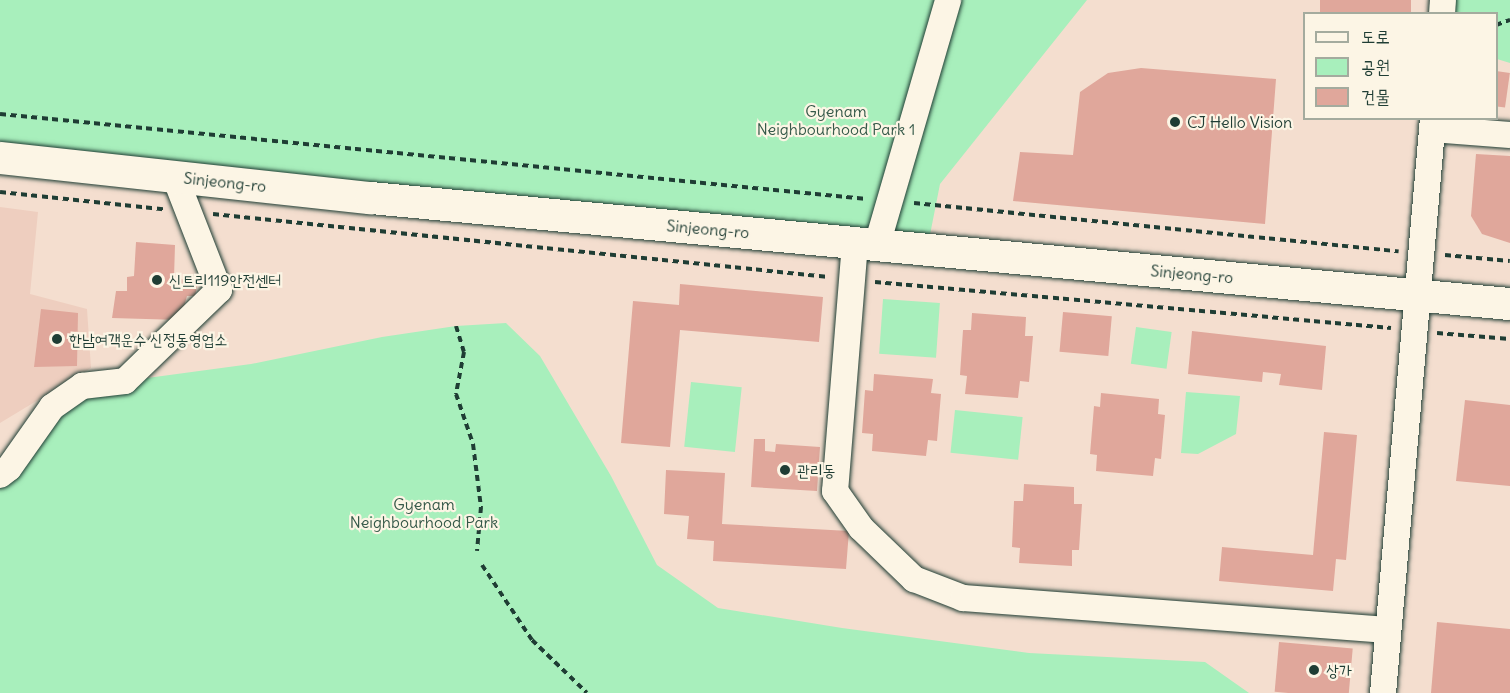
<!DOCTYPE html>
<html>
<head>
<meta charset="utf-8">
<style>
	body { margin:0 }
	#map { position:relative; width:1510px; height:693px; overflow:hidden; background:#f4decf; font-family:Delius,"Poor Story",sans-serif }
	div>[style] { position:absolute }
	.built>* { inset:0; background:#eecebf }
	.green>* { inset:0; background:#a8efbc; transform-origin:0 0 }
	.building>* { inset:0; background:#e0a79b; transform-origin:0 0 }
	.path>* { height:4px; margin-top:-2px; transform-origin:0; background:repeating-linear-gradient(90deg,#1f3d34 0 6px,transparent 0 10.5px) }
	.roads { filter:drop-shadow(0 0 2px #1f3d34) drop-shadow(0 0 2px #1f3d34) }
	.minor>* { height:26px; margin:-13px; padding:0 13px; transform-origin:13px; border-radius:13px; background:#fcf5e5 }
	.major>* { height:32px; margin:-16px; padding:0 16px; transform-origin:16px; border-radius:16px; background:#fcf5e5 }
	.dots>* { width:16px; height:16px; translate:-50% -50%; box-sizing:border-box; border:3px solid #fcf5e5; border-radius:50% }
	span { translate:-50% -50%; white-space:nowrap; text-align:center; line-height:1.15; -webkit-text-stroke:4.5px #fcf5e5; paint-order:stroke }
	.park-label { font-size:16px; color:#345848 }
	.poi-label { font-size:16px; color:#1f3d34 }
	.left { translate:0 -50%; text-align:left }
	.street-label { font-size:16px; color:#1f3d34 }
	.legend { position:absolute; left:1303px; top:12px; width:195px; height:108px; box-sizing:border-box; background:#fcf5e5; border:2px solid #a4ab9e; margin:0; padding:8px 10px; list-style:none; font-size:18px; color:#1f3d34 }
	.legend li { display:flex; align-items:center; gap:12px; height:30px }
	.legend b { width:30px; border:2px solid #a4ab9e }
</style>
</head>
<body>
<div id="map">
	<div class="built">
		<i style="clip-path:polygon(0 207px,38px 212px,30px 294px,87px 309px,91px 368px,0 423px)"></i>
	</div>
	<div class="green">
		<i style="clip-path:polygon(0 0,1087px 0,940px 184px,927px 250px,0 158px)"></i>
		<i style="clip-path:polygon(1443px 0,1510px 0,1510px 63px,1497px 59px,1496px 14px,1442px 14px)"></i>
		<i style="left:883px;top:299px;width:57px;height:55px;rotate:4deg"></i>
		<i style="clip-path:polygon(506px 323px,540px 356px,611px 476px,657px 565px,718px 608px,842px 628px,1029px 653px,1205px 662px,1249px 693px,0 693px,0 475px,52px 407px,125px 381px,251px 364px,382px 337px,456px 326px)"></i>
		<i style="left:1136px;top:327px;width:36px;height:37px;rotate:8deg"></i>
		<i style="left:691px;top:382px;width:51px;height:65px;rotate:6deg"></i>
		<i style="clip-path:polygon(1186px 392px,1240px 396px,1236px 434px,1198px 454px,1181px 453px)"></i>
		<i style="left:955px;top:410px;width:68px;height:43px;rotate:6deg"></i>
	</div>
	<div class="building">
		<i style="left:1320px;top:0;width:91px;height:14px"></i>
		<i style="clip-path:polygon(1141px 68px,1276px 79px,1265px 224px,1013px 201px,1020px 152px,1073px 155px,1080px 92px,1108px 73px)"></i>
		<i style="left:1496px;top:71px;width:14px;height:35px;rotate:8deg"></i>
		<i style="clip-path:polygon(1476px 154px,1510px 156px,1510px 243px,1482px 234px,1471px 216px)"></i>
		<i style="clip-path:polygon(136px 242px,175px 245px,174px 278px,198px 282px,195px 296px,187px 296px,180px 320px,112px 318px,116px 291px,127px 291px,127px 277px,134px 276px)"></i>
		<i style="clip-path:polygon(680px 284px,823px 297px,819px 342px,680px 330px,670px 447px,621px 443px,633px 301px,679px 305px)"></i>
		<i style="clip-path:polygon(41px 309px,78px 313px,77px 366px,34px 367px)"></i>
		<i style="left:1063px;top:312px;width:49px;height:40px;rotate:5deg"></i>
		<i style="clip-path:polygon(972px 313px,1026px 317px,1025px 336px,1033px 336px,1029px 382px,1020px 381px,1018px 398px,965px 394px,967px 376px,960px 375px,963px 330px,971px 330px)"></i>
		<i style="clip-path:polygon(1192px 331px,1326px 346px,1322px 390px,1279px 385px,1281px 374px,1263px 372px,1262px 382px,1188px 374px)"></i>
		<i style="clip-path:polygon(874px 374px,933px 379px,931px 393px,941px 394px,937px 441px,928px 440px,926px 456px,872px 451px,873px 434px,862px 433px,865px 390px,873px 391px)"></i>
		<i style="clip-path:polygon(1101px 393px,1159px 399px,1158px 414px,1165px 415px,1161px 459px,1155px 458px,1153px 476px,1096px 471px,1097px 455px,1090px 454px,1094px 406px,1100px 407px)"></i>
		<i style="clip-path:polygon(1465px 400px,1510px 405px,1510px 486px,1456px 481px)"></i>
		<i style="clip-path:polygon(1324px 432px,1357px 435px,1346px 560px,1336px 559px,1333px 591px,1219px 581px,1222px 547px,1313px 555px)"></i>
		<i style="clip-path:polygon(754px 439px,765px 439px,765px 451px,775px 452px,776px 444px,820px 447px,817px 491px,751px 487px)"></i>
		<i style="clip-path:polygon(666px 470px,725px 473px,722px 524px,849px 531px,846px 569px,713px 561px,714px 541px,687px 539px,689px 516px,664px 514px)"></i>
		<i style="clip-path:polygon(1024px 484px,1074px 487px,1074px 504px,1082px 504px,1079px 550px,1072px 550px,1072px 566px,1019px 563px,1020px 548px,1012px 547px,1014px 501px,1023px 501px)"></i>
		<i style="clip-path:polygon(1437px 622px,1510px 629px,1510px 693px,1431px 693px)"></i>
		<i style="left:1279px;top:642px;width:74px;height:50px;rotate:5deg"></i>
	</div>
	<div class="path">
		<i style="left:1496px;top:25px;width:15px;rotate:-20deg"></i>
		<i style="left:0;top:114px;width:871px;rotate:5.6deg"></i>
		<i style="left:0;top:192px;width:164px;rotate:6deg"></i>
		<i style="left:914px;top:203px;width:487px;rotate:5.7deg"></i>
		<i style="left:213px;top:214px;width:619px;rotate:5.84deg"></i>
		<i style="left:1445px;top:255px;width:65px;rotate:5.3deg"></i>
		<i style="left:875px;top:282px;width:518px;rotate:5.09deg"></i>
		<i style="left:456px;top:326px;width:27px;rotate:73deg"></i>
		<i style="left:464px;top:352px;width:43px;rotate:100.8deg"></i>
		<i style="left:456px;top:394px;width:53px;rotate:71.2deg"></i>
		<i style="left:473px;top:444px;width:64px;rotate:82.8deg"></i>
		<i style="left:481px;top:507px;width:44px;rotate:95.2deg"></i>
		<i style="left:1437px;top:333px;width:73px;rotate:4.7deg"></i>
		<i style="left:482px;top:565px;width:90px;rotate:56.3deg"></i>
		<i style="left:532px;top:640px;width:76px;rotate:43.9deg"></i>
	</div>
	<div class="roads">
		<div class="minor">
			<i style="left:1442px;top:14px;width:14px;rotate:-86deg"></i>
			<i style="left:1432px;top:129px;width:78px;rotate:4.4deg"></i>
			<i style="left:855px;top:243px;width:249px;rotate:94.6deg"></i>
			<i style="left:835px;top:491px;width:45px;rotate:54.9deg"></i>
			<i style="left:861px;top:528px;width:74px;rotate:43.9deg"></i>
			<i style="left:914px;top:579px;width:53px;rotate:21.2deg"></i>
			<i style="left:963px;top:598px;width:426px;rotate:4.3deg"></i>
			<i style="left:877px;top:245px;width:255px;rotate:-73.8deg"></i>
			<i style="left:0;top:475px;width:11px;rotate:-38deg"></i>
			<i style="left:9px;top:468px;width:75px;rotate:-54.8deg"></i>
			<i style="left:52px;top:407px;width:37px;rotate:-35deg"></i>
			<i style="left:82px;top:386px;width:43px;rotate:-6.6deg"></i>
			<i style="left:125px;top:381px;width:131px;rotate:-44.1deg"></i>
			<i style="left:219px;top:290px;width:121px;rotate:-111.3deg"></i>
			<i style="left:1383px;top:693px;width:577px;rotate:-85.03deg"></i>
		</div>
		<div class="major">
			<i style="left:0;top:158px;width:373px;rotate:6.2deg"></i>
			<i style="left:371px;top:198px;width:1144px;rotate:5.32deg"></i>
		</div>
	</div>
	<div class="dots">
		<i style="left:1175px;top:122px;background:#1f3d34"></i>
		<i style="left:157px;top:280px;background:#1f3d34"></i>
		<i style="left:57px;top:339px;background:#1f3d34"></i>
		<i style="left:785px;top:470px;background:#1f3d34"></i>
		<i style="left:1314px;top:670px;background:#1f3d34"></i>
	</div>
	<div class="park-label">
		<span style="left:836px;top:120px">Gyenam<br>Neighbourhood Park 1</span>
		<span style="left:424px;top:513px">Gyenam<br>Neighbourhood Park</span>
	</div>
	<div class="poi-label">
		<span class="left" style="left:1187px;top:122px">CJ Hello Vision</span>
		<span class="left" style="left:169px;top:280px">신트리119안전센터</span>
		<span class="left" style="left:69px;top:339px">한남여객운수 신정동영업소</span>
		<span class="left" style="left:797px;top:470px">관리동</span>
		<span class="left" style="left:1326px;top:670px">상가</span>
	</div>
	<div class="street-label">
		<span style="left:225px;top:182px;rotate:6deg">Sinjeong-ro</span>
		<span style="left:708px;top:229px;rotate:5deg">Sinjeong-ro</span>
		<span style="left:1192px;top:274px;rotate:5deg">Sinjeong-ro</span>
	</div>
	<ul class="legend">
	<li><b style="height:8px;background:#fcf5e5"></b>도로</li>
	<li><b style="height:16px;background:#a8efbc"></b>공원</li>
	<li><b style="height:16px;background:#e0a79b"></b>건물</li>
	</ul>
</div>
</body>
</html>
